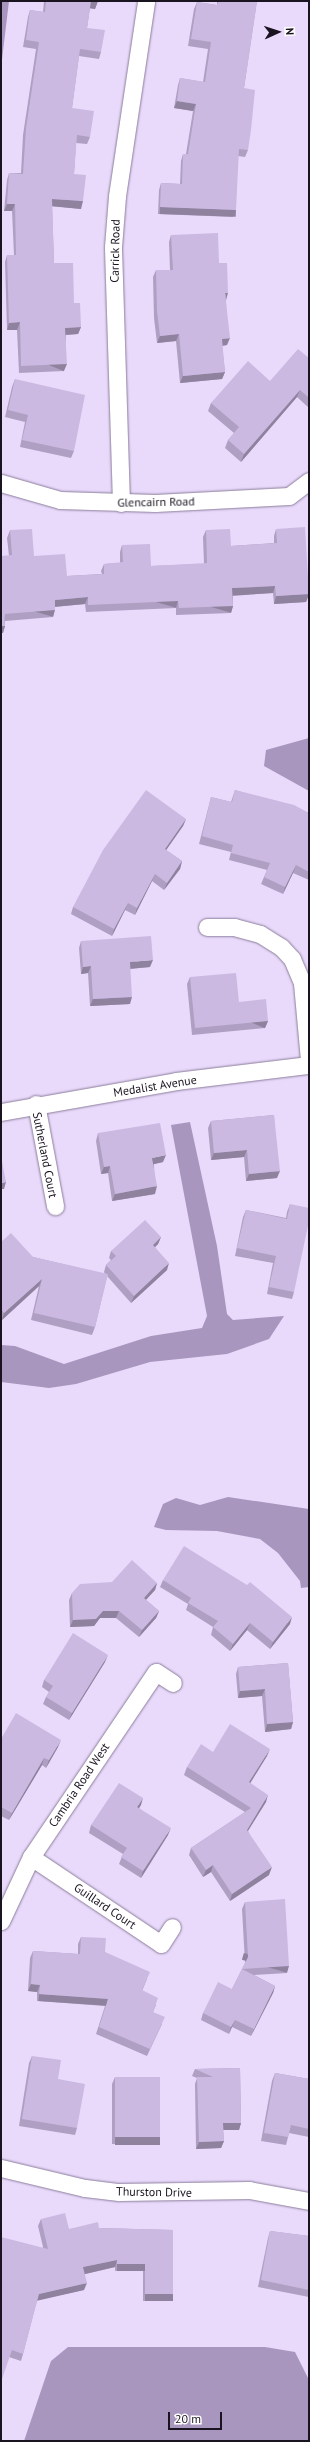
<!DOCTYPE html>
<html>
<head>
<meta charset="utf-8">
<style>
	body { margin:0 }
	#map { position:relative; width:310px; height:2442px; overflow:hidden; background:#f4eefc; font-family:"PT Sans",sans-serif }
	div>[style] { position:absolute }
	.green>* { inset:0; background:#e9dafb; transform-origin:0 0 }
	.water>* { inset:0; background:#a996be }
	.roads { filter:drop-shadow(0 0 1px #8b7d9b) drop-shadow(0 0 1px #8b7d9b) }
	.street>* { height:17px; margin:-8.5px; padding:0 8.5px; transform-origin:8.5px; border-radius:8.5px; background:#fff }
	.wall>* { inset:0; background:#af9fc2 }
	.shaded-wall>* { inset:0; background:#8f829e; transform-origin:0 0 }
	.building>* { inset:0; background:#ccb9e2; transform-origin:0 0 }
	span { translate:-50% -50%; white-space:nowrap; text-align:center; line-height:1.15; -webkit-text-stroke:3px #fff; paint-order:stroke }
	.street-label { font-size:12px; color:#1a1420 }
	.frame { position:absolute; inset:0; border:2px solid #1a1420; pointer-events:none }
	.north { position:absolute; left:258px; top:12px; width:40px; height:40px; -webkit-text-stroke:3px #fff; paint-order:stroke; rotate:87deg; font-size:11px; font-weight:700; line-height:16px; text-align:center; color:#1a1420 }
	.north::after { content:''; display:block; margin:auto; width:14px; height:18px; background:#1a1420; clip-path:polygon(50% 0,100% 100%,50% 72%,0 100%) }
	.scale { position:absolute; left:168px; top:2412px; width:54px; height:18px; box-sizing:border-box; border:2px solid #1a1420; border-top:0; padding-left:5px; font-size:12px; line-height:14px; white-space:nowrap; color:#1a1420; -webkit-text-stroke:3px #fff; paint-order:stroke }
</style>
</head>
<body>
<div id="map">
	<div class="green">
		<i style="left:1px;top:1px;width:308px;height:2440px"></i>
	</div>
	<div class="water">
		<i style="clip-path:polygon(1px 1px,9px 1px,1px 68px)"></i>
		<i style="clip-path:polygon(309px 738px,309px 791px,264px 766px,266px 750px)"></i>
		<i style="clip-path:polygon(190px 1122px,217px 1246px,227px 1314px,233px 1320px,284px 1316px,269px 1339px,227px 1354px,150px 1362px,76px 1384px,49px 1388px,1px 1382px,1px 1345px,15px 1346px,64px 1364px,151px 1336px,202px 1328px,207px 1316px,171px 1125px)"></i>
		<i style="clip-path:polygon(228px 1497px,309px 1509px,309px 1587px,301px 1588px,300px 1581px,278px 1553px,260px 1539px,217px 1531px,166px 1530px,154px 1527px,163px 1504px,176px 1498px,200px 1505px)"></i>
		<i style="clip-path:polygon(68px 2347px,265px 2347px,295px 2352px,309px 2380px,309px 2441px,24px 2441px,51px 2361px)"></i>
	</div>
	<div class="roads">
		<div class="street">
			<i style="left:1px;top:483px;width:61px;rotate:16.1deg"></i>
			<i style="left:60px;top:500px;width:95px;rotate:1.8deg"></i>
			<i style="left:155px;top:503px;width:134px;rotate:-3deg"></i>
			<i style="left:289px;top:496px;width:25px;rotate:-37deg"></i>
			<i style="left:121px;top:503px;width:256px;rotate:-91.8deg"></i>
			<i style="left:113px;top:247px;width:51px;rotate:-85.5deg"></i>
			<i style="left:117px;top:196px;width:197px;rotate:-81.5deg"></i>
			<i style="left:207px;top:927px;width:27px"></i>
			<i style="left:234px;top:927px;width:27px;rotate:15deg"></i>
			<i style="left:260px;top:934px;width:25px;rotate:32deg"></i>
			<i style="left:281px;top:947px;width:16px;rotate:47deg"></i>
			<i style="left:292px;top:959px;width:26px;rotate:67deg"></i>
			<i style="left:302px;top:983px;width:77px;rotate:84.8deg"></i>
			<i style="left:36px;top:1104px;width:104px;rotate:79.4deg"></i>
			<i style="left:1px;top:1112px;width:178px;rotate:-10deg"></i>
			<i style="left:176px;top:1081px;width:134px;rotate:-6.9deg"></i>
			<i style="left:31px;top:1857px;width:156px;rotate:33.8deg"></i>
			<i style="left:161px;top:1944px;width:20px;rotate:-57deg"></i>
			<i style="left:1px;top:1921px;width:71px;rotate:-64.9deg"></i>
			<i style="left:31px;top:1857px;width:223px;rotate:-56deg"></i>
			<i style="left:156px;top:1672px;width:20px;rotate:33deg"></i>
			<i style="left:1px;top:2168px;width:86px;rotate:13.4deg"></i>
			<i style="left:85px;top:2188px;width:34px;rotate:7deg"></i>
			<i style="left:119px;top:2192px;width:130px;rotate:-0.9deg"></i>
			<i style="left:249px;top:2190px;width:61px;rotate:10.4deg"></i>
		</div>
	</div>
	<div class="wall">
		<i style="clip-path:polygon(44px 1px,98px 1px,95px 9px,90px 8px,87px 28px,101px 52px,99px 59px,79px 56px,72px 108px,90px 137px,87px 144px,76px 143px,74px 174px,81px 209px,52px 206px,54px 263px,74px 303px,81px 327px,78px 334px,66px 335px,64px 371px,19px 373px,17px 330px,7px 330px,5px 262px,7px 255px,14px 255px,12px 211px,4px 211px,7px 180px,9px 173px,21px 173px,23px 135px,36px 49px,23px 47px,28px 17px,30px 10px,43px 12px)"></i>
		<i style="clip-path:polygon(217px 1px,257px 1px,244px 88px,248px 150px,245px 157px,238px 156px,233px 217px,158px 214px,159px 190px,161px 183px,180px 184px,181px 161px,183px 154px,186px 154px,193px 111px,174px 108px,178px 85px,180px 78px,203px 82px,208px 49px,188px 46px,194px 9px,197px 2px,217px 5px)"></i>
		<i style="clip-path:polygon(171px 235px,219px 263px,226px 300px,227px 345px,222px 346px,225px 372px,222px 379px,180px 383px,176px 341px,157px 343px,154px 318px,153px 277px,156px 270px,170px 270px,169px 242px)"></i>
		<i style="clip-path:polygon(309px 358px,309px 408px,297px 397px,241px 462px,225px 448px,228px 440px,234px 433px,208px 411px,211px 403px,270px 381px)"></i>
		<i style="clip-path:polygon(15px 379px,74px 451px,71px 458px,20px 447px,25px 422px,5px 417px,12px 387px)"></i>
		<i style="clip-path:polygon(276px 529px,309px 595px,306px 602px,274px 604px,273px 593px,233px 595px,233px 606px,231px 613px,176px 615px,176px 608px,86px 612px,85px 604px,55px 607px,53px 617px,5px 621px,5px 626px,3px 633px,9px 556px,7px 538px,10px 530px,34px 556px,67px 576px,102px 574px,101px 571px,104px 564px,120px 563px,120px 552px,122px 545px,151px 566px,204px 564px,203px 537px,206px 530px,231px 546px,274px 543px,274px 536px)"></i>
		<i style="clip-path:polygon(235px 790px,309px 813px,309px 880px,293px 873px,283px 894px,261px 884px,267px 870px,229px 860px,231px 852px,199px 844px,209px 805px,211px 797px,231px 802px)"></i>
		<i style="clip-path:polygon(186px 819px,183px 826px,166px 850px,182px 861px,180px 869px,164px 890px,152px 881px,135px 915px,125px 910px,112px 936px,71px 914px,73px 907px)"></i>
		<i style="clip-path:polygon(81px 941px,150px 967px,130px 969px,130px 1004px,90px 1006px,88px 973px,81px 974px,79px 948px)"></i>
		<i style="clip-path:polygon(190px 977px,268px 1021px,265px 1028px,192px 1035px,187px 984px)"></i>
		<i style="clip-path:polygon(274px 1115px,277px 1178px,246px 1181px,244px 1157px,211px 1160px,208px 1128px,211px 1121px)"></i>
		<i style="clip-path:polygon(98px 1133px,163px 1162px,154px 1164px,155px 1194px,112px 1201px,108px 1173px,101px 1174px,96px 1141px)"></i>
		<i style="clip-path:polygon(290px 1204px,294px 1292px,292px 1299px,267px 1294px,273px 1263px,235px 1256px,243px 1217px,246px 1210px,286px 1218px,287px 1212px)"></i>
		<i style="clip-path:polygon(161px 1237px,158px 1244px,155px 1247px,167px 1270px,131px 1303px,107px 1276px,95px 1327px,92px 1335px,31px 1320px,39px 1286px,2px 1320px,1px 1319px,1px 1242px,33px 1257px,105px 1274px,104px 1272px,106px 1265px,111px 1260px,109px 1258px,111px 1251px)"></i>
		<i style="clip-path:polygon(163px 1580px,290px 1624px,270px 1649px,247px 1630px,230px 1651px,211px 1635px,213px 1627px,186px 1610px,188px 1604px,160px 1587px)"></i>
		<i style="clip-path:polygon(157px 1583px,155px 1590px,146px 1600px,159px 1611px,156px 1618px,139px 1637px,116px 1618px,100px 1618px,94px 1626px,70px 1627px,69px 1600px,72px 1593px)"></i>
		<i style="clip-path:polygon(105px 1662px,69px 1720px,43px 1704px,46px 1697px,49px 1692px,42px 1687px,44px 1680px)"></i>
		<i style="clip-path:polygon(288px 1663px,293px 1722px,291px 1729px,265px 1732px,262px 1696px,238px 1698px,236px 1674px,238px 1667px)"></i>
		<i style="clip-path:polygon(1px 1739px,58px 1747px,46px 1768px,42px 1765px,9px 1820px,1px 1816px)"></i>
		<i style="clip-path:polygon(213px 1752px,267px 1756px,250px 1783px,266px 1802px,248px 1831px,269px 1875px,230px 1901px,211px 1872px,203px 1877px,189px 1855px,191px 1848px,245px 1812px,184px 1775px,187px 1767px)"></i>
		<i style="clip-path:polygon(141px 1805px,139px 1808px,168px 1835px,141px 1878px,119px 1864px,123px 1854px,89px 1833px,91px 1825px)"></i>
		<i style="clip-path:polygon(245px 1902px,287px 1973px,254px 1975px,275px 1986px,273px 1993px,251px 2036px,232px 2027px,229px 2034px,201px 2020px,203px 2013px,232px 1989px,245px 1963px,242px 1909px)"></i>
		<i style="clip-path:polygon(81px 1937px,147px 1979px,142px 1991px,156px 2005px,153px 2012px,162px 2024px,147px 2056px,96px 2034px,105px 2006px,37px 2001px,37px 1992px,28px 1991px,30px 1958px,33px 1951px,78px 1954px,78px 1944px)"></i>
		<i style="clip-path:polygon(32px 2056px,58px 2079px,77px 2128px,75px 2135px,19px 2126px,29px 2063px)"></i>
		<i style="clip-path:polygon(240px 2068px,241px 2123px,239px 2130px,223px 2130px,224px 2141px,221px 2148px,196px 2149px,195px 2084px,197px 2078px,192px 2076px,195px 2069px)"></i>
		<i style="clip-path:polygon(275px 2073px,309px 2079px,309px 2137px,289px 2133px,286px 2145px,261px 2141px,272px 2081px)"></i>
		<i style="clip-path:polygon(115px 2077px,160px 2137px,157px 2144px,112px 2144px,112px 2084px)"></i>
		<i style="clip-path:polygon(41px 2219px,69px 2229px,99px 2228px,173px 2230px,173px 2294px,171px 2301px,143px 2301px,143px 2271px,115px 2271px,115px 2267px,85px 2274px,84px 2290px,37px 2300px,23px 2354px,21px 2361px,9px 2357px,43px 2247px,38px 2226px)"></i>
		<i style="clip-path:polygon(270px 2231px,309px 2236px,309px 2297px,258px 2287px,268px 2238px)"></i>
	</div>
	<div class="shaded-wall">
		<i style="clip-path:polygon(91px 1px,98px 1px,95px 9px,88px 8px)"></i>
		<i style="clip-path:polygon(177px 101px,196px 104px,193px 111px,174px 108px)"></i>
		<i style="clip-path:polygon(52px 199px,83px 201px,81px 209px,49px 206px)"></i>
		<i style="clip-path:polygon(7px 204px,15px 204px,12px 211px,4px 211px)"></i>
		<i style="left:160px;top:207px;width:76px;height:7px;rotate:2deg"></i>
		<i style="clip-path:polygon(225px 293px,228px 293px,226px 300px)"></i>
		<i style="clip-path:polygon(20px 322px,17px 330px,7px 330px,9px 323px)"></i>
		<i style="clip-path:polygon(81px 327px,78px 334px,63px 335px,65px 328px)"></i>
		<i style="clip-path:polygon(179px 334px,176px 341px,157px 343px,160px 336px)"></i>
		<i style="clip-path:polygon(230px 338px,227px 345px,219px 346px,222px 339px)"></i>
		<i style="left:67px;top:364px;width:8px;height:46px;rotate:113deg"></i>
		<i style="clip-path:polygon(225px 372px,222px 379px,180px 383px,183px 376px)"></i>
		<i style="clip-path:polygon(300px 390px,297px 397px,241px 462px,244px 454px)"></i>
		<i style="clip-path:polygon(275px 586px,273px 593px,230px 596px,232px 588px)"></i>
		<i style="clip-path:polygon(309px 594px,306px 602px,274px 604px,276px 596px)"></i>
		<i style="clip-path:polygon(88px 597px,85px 604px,52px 607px,55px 600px)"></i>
		<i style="left:178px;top:601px;width:7px;height:90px;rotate:106deg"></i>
		<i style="left:233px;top:606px;width:7px;height:54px;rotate:106deg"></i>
		<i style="left:55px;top:610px;width:7px;height:51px;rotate:106deg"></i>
		<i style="clip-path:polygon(1px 626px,5px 626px,3px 633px,1px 633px)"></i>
		<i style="clip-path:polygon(186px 819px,183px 826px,162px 856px,165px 849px)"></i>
		<i style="clip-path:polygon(182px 861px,180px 869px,164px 890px,167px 883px)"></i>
		<i style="clip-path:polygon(296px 865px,293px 873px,283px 894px,285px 887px)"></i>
		<i style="clip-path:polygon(155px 874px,152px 881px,135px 915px,137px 908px)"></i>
		<i style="clip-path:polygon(128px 903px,125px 910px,112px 936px,114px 929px)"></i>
		<i style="clip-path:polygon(153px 960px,150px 967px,127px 969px,130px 962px)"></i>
		<i style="clip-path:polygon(91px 966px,88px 973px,81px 974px,83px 967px)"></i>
		<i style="clip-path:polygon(132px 997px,130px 1004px,90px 1006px,93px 999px)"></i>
		<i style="left:268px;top:1021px;width:8px;height:73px;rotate:113deg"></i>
		<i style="clip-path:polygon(247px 1150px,244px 1157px,211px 1160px,214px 1153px)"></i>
		<i style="clip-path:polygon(166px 1155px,163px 1162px,150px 1165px,152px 1158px)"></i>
		<i style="clip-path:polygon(110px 1166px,108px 1173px,101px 1174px,104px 1167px)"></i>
		<i style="clip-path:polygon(280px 1171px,277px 1178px,246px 1181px,249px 1174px)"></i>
		<i style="clip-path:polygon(6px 1182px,4px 1189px,1px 1189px,1px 1183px)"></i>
		<i style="clip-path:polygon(157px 1186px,155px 1194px,112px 1201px,115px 1194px)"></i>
		<i style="clip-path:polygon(161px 1237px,158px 1244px,150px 1252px,153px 1245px)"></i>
		<i style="clip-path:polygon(169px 1263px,167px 1270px,131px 1303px,134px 1296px)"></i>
		<i style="clip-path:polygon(42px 1279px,39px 1286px,2px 1320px,4px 1313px)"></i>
		<i style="clip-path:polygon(157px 1583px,155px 1590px,141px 1605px,144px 1598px)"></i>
		<i style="clip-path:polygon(103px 1611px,119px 1611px,116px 1618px,100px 1618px,94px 1626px,70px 1627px,73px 1620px)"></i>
		<i style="clip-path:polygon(159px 1611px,156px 1618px,139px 1637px,142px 1630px)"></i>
		<i style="clip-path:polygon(292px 1617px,290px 1624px,270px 1649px,273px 1642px)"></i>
		<i style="clip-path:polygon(250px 1623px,247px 1630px,230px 1651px,233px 1644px)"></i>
		<i style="clip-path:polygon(108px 1655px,105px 1662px,69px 1720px,72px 1713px)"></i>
		<i style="clip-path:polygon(265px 1689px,262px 1696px,238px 1698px,240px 1691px)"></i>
		<i style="clip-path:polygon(293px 1722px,291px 1729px,265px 1732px,267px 1724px)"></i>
		<i style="clip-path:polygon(61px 1740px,58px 1747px,46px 1768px,49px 1760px)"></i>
		<i style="clip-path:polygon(270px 1749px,267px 1756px,246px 1790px,249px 1782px)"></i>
		<i style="clip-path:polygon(44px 1758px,42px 1765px,9px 1820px,12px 1813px)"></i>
		<i style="clip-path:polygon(268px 1795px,266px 1802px,244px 1837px,247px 1830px)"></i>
		<i style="clip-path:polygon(143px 1798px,141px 1805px,135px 1814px,137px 1807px)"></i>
		<i style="clip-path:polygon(171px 1828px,168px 1835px,141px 1878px,143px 1871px)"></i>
		<i style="clip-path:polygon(213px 1865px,211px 1872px,203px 1877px,206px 1870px)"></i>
		<i style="clip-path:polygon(272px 1867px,269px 1875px,230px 1901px,232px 1894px)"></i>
		<i style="left:289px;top:1966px;width:7px;height:47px;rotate:106deg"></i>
		<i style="clip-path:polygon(31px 1984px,40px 1985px,37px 1992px,28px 1991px)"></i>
		<i style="clip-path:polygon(275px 1986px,273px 1993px,251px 2036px,254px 2029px)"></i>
		<i style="left:39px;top:1994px;width:69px;height:7px;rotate:4deg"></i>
		<i style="clip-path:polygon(235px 2020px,229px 2034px,231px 2027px)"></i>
		<i style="clip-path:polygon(223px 2123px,241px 2123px,239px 2130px,220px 2130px)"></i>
		<i style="left:115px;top:2137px;width:45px;height:8px"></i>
		<i style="clip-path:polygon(224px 2141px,221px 2148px,196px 2149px,199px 2142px)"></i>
		<i style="clip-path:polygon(117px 2260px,115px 2267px,81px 2275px,83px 2267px)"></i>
		<i style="left:117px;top:2264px;width:28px;height:7px"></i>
		<i style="clip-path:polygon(87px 2283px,84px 2290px,36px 2301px,39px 2294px)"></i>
		<i style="left:145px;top:2294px;width:28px;height:7px"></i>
	</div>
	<div class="building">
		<i style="clip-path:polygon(46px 1px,91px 1px,87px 28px,105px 30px,101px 52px,80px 49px,72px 108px,94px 111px,90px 137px,77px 135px,74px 174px,86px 175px,83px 201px,52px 199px,54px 263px,73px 263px,74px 303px,80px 303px,81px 327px,65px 328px,67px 364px,21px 366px,20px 322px,9px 323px,7px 255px,16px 255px,15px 204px,7px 204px,9px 173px,23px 174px,26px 128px,39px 42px,26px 40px,30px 10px,45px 12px)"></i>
		<i style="clip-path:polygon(219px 1px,257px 1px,244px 88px,255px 90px,251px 130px,248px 150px,239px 149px,236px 210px,160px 207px,161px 183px,182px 184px,183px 154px,188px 154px,196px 104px,177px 101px,180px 78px,205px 82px,211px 42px,191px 39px,197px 2px,217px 5px)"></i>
		<i style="clip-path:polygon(218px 233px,219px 263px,227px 263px,228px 293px,225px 293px,230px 338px,222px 339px,225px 372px,183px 376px,179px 334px,160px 336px,157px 311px,156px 270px,173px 270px,171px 235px)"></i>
		<i style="clip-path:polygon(298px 349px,309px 358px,309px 398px,300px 390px,244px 454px,228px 440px,239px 427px,211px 403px,248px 361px,270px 381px)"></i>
		<i style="clip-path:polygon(15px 379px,85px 395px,74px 451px,22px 440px,28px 415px,8px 410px)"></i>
		<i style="clip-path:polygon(305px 527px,309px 594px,276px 596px,275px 586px,232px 588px,233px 606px,179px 608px,178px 601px,88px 605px,88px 597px,55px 600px,55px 610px,4px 614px,5px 626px,1px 626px,1px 556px,12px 555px,10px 530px,32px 529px,34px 556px,65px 554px,67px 576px,104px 574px,104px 564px,123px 562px,122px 545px,150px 544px,151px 566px,207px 563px,206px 530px,230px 529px,231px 546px,277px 543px,276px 529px)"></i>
		<i style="clip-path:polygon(146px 790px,186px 819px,165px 849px,182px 861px,167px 883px,155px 874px,137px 908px,128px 903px,114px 929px,73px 907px,103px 850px)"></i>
		<i style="clip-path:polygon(235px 790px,294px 805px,309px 813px,309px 872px,296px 865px,285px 887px,264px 877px,270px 863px,231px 853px,233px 845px,202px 836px,211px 797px,232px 802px)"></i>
		<i style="clip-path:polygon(151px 936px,153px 960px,130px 962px,132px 997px,93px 999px,91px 966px,83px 967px,81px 941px)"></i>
		<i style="clip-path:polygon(236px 973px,239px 1002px,266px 999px,268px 1021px,195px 1028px,190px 977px)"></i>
		<i style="clip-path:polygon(274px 1115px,280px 1171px,249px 1174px,247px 1150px,214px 1153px,211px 1121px)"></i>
		<i style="clip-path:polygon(160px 1123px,166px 1155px,152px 1158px,157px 1186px,115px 1194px,110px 1166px,104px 1167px,98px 1133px)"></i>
		<i style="clip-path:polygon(1px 1156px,6px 1182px,1px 1183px)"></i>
		<i style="clip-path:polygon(290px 1204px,309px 1208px,309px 1221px,294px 1292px,269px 1287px,276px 1256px,237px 1248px,246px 1210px,287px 1219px)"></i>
		<i style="clip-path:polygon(145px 1220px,161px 1237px,153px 1245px,169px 1263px,134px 1296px,106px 1265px,116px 1256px,111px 1251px)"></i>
		<i style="clip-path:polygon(11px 1233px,33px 1257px,108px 1274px,95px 1327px,34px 1313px,42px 1279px,4px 1313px,1px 1309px,1px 1242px)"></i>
		<i style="clip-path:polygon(184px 1546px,247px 1585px,250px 1582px,292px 1617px,273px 1642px,250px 1623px,233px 1644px,213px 1627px,218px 1621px,188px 1603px,191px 1598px,163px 1580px)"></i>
		<i style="clip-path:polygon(132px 1560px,157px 1583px,144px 1598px,159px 1611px,142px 1630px,119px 1611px,103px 1611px,96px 1619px,73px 1620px,72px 1593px,80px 1584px,112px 1582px)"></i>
		<i style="clip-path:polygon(73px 1633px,108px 1655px,72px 1713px,46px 1697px,53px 1686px,44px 1680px)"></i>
		<i style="clip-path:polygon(288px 1663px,293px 1722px,267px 1724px,265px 1689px,240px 1691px,238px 1667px)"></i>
		<i style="clip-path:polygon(16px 1713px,61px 1740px,49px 1760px,44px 1758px,12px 1813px,1px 1807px,1px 1739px)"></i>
		<i style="clip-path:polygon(230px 1724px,270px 1749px,249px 1782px,268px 1795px,247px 1830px,272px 1867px,232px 1894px,213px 1865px,206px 1870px,191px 1848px,251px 1808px,187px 1767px,201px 1744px,213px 1752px)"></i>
		<i style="clip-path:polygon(119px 1783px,143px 1798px,137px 1807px,171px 1828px,143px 1871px,121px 1857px,127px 1848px,91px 1825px)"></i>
		<i style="clip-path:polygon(285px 1899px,289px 1966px,242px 1969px,248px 1957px,245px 1902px)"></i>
		<i style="clip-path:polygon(81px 1937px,106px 1938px,105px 1952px,150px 1972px,142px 1990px,158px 1998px,153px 2012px,165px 2017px,150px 2049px,99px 2027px,108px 1999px,39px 1994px,40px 1985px,31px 1984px,33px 1951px,80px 1954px)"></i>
		<i style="clip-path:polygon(242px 1969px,275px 1986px,254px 2029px,235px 2020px,231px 2027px,203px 2013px,218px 1982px,232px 1989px)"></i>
		<i style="clip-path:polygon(32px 2056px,61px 2060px,58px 2079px,85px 2084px,77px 2128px,22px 2119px)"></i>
		<i style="clip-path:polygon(240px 2068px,241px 2123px,223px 2123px,224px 2141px,199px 2142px,197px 2077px,213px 2077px,195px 2069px)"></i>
		<i style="clip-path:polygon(275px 2073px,309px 2079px,309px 2129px,291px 2125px,288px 2137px,264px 2133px)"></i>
		<i style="left:115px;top:2077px;width:45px;height:60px"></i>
		<i style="clip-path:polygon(65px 2213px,69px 2229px,98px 2222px,99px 2228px,173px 2230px,173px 2294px,145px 2294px,145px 2264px,117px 2264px,117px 2260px,83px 2267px,87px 2283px,39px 2294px,23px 2354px,12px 2350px,1px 2382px,1px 2237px,48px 2249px,41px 2219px)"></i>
		<i style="clip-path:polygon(270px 2231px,309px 2236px,309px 2290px,261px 2280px)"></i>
	</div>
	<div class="street-label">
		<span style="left:115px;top:251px;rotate:-89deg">Carrick Road</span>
		<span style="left:156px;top:502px;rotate:-1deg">Glencairn Road</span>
		<span style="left:155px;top:1086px;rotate:-9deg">Medalist Avenue</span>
		<span style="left:45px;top:1155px;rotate:79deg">Sutherland Court</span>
		<span style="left:79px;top:1785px;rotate:-56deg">Cambria Road West</span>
		<span style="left:105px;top:1906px;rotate:34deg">Guillard Court</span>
		<span style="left:154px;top:2192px;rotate:1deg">Thurston Drive</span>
	</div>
	<div class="frame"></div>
	<div class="north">N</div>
	<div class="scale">20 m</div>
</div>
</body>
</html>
